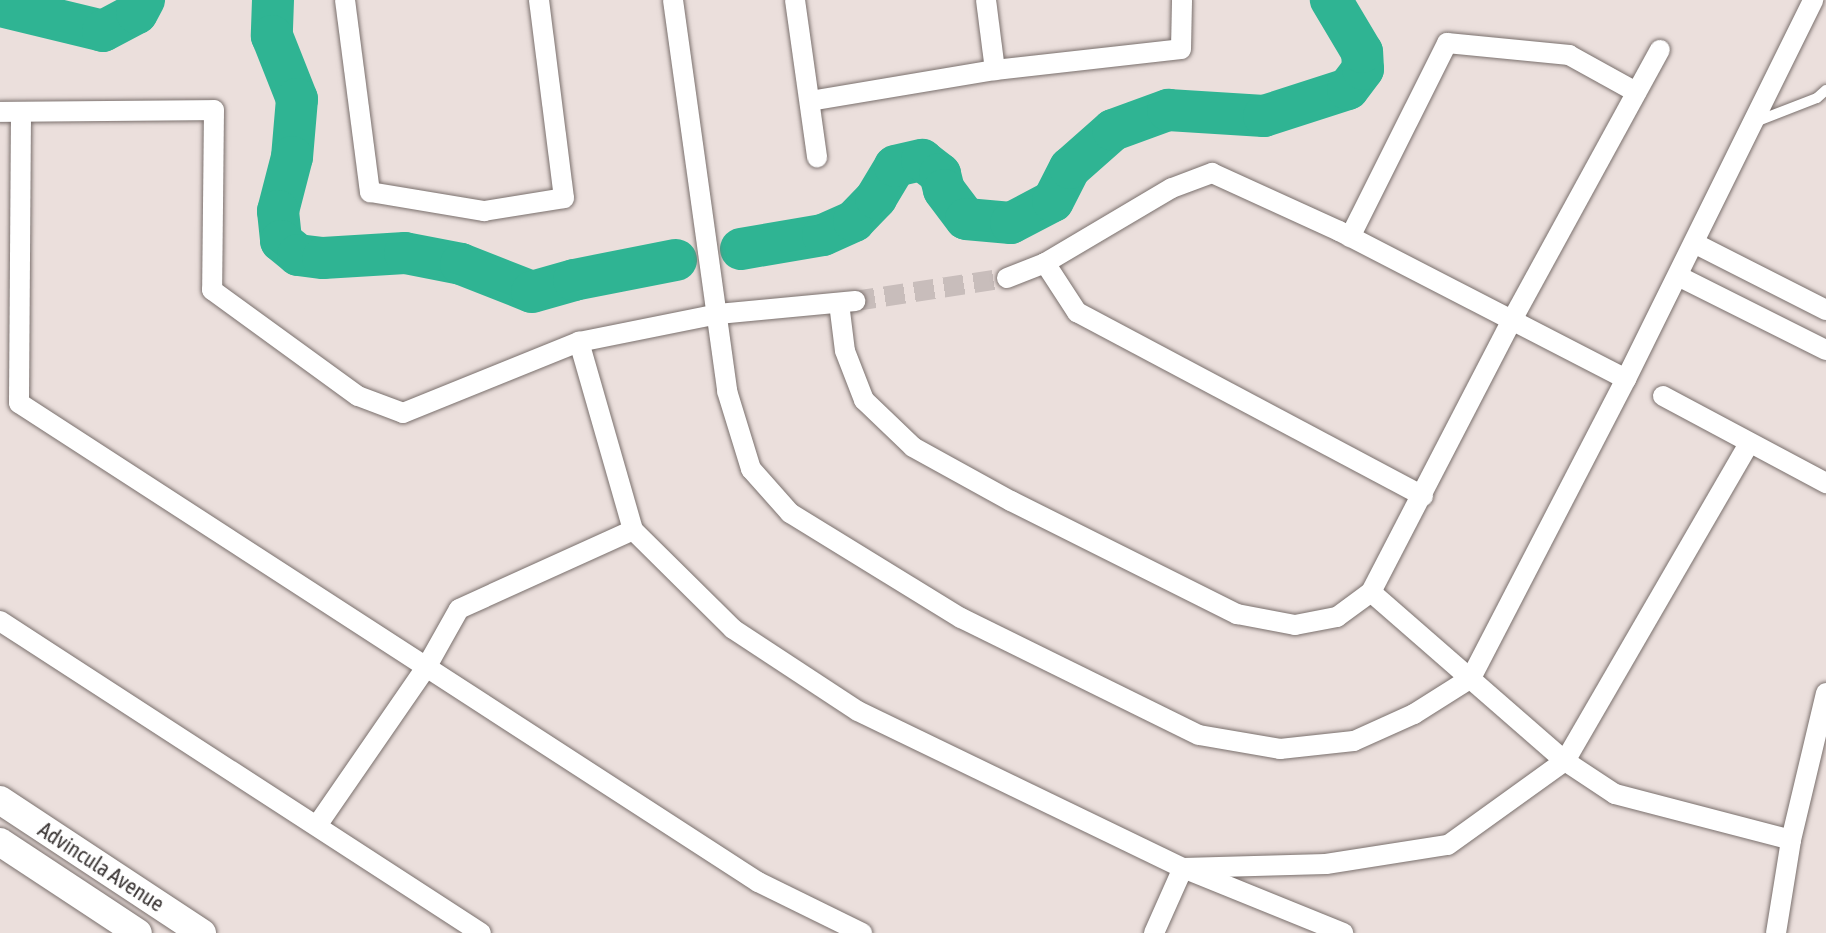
<!DOCTYPE html>
<html>
<head>
<meta charset="utf-8">
<style>
	body { margin:0 }
	#map { position:relative; width:1826px; height:933px; overflow:hidden; background:#ebdfdc; font-family:"Asap Condensed",sans-serif }
	div>[style] { position:absolute }
	.river>* { height:42px; margin:-21px; padding:0 21px; transform-origin:21px; border-radius:21px; background:#2fb493 }
	.street-tunnel>* { height:20px; margin-top:-10px; transform-origin:0; background:repeating-linear-gradient(90deg,#c8bdbb 0 20px,transparent 0 30px) }
	.roads { filter:drop-shadow(0 0 2px #7a706d) drop-shadow(0 0 2px #7a706d) }
	.lane>* { height:10px; margin:-5px; padding:0 5px; transform-origin:5px; border-radius:5px; background:#fff }
	.street>* { height:20px; margin:-10px; padding:0 10px; transform-origin:10px; border-radius:10px; background:#fff }
	.secondary>* { height:28px; margin:-14px; padding:0 14px; transform-origin:14px; border-radius:14px; background:#fff }
	span { translate:-50% -50%; white-space:nowrap; text-align:center; line-height:1.15; -webkit-text-stroke:8px #fff; paint-order:stroke }
	.street-label { font-size:22px; color:#3b3635 }
</style>
</head>
<body>
<div id="map">
	<div class="river">
		<i style="left:273px;top:0;width:36px;rotate:92deg"></i>
		<i style="left:272px;top:36px;width:68px;rotate:68.4deg"></i>
		<i style="left:297px;top:99px;width:58px;rotate:94.9deg"></i>
		<i style="left:292px;top:157px;width:56px;rotate:104.5deg"></i>
		<i style="left:278px;top:211px;width:30px;rotate:84deg"></i>
		<i style="left:281px;top:241px;width:22px;rotate:39deg"></i>
		<i style="left:298px;top:255px;width:25px;rotate:7deg"></i>
		<i style="left:323px;top:258px;width:82px;rotate:-3.5deg"></i>
		<i style="left:405px;top:253px;width:57px;rotate:11.1deg"></i>
		<i style="left:461px;top:264px;width:76px;rotate:21.5deg"></i>
		<i style="left:532px;top:292px;width:44px;rotate:-15.9deg"></i>
		<i style="left:574px;top:280px;width:104px;rotate:-11.1deg"></i>
		<i style="left:0;top:6px;width:106px;rotate:13.6deg"></i>
		<i style="left:103px;top:31px;width:38px;rotate:-28deg"></i>
		<i style="left:137px;top:13px;width:15px;rotate:-62deg"></i>
		<i style="left:741px;top:249px;width:83px;rotate:-9.7deg"></i>
		<i style="left:823px;top:235px;width:34px;rotate:-24deg"></i>
		<i style="left:854px;top:221px;width:32px;rotate:-46deg"></i>
		<i style="left:876px;top:198px;width:37px;rotate:-59deg"></i>
		<i style="left:895px;top:166px;width:28px;rotate:-13deg"></i>
		<i style="left:922px;top:160px;width:23px;rotate:38deg"></i>
		<i style="left:940px;top:174px;width:16px;rotate:76deg"></i>
		<i style="left:944px;top:190px;width:36px;rotate:53deg"></i>
		<i style="left:966px;top:219px;width:45px;rotate:5.1deg"></i>
		<i style="left:1011px;top:223px;width:47px;rotate:-27.6deg"></i>
		<i style="left:1053px;top:201px;width:37px;rotate:-63deg"></i>
		<i style="left:1070px;top:168px;width:57px;rotate:-41.5deg"></i>
		<i style="left:1113px;top:130px;width:59px;rotate:-20deg"></i>
		<i style="left:1168px;top:110px;width:96px;rotate:3.6deg"></i>
		<i style="left:1264px;top:116px;width:88px;rotate:-17.8deg"></i>
		<i style="left:1348px;top:89px;width:25px;rotate:-53deg"></i>
		<i style="left:1363px;top:69px;width:17px;rotate:-93deg"></i>
		<i style="left:1362px;top:52px;width:61px;rotate:-120.8deg"></i>
	</div>
	<div class="street-tunnel">
		<i style="left:855px;top:301px;width:154px;rotate:-8.6deg"></i>
	</div>
	<div class="roads">
		<div class="lane">
			<i style="left:1755px;top:122px;width:66px;rotate:-21.2deg"></i>
			<i style="left:1817px;top:98px;width:12px;rotate:-42deg"></i>
		</div>
		<div class="street">
			<i style="left:345px;top:0;width:194px;rotate:82.6deg"></i>
			<i style="left:370px;top:192px;width:116px;rotate:9.5deg"></i>
			<i style="left:484px;top:211px;width:81px;rotate:-9.2deg"></i>
			<i style="left:564px;top:198px;width:200px;rotate:-97.2deg"></i>
			<i style="left:673px;top:0;width:395px;rotate:82.1deg"></i>
			<i style="left:727px;top:391px;width:82px;rotate:72.9deg"></i>
			<i style="left:751px;top:469px;width:59px;rotate:48.4deg"></i>
			<i style="left:790px;top:513px;width:201px;rotate:31.6deg"></i>
			<i style="left:961px;top:618px;width:265px;rotate:26.2deg"></i>
			<i style="left:1199px;top:735px;width:82px;rotate:9.8deg"></i>
			<i style="left:1280px;top:749px;width:74px;rotate:-6.2deg"></i>
			<i style="left:1354px;top:741px;width:66px;rotate:-24.2deg"></i>
			<i style="left:1414px;top:714px;width:67px;rotate:-32.3deg"></i>
			<i style="left:1471px;top:678px;width:337px;rotate:-62.6deg"></i>
			<i style="left:1626px;top:379px;width:423px;rotate:-63.7deg"></i>
			<i style="left:795px;top:0;width:159px;rotate:82deg"></i>
			<i style="left:986px;top:0;width:71px;rotate:82.7deg"></i>
			<i style="left:810px;top:101px;width:188px;rotate:-9.5deg"></i>
			<i style="left:995px;top:70px;width:187px;rotate:-6.4deg"></i>
			<i style="left:1181px;top:49px;width:49px;rotate:-88.8deg"></i>
			<i style="left:0;top:112px;width:214px;rotate:-0.5deg"></i>
			<i style="left:214px;top:110px;width:180px;rotate:90.6deg"></i>
			<i style="left:212px;top:290px;width:180px;rotate:36deg"></i>
			<i style="left:358px;top:396px;width:48px;rotate:20.7deg"></i>
			<i style="left:403px;top:413px;width:190px;rotate:-22deg"></i>
			<i style="left:21px;top:114px;width:289px;rotate:90.4deg"></i>
			<i style="left:19px;top:403px;width:881px;rotate:32.95deg"></i>
			<i style="left:758px;top:882px;width:116px;rotate:26.1deg"></i>
			<i style="left:1350px;top:237px;width:217px;rotate:-63.4deg"></i>
			<i style="left:1447px;top:43px;width:123px;rotate:5.6deg"></i>
			<i style="left:1569px;top:55px;width:77px;rotate:28.9deg"></i>
			<i style="left:1694px;top:243px;width:148px;rotate:26.9deg"></i>
			<i style="left:1045px;top:263px;width:59px;rotate:56.9deg"></i>
			<i style="left:1077px;top:312px;width:392px;rotate:28deg"></i>
			<i style="left:1678px;top:276px;width:165px;rotate:26.6deg"></i>
			<i style="left:1007px;top:278px;width:41px;rotate:-21.5deg"></i>
			<i style="left:1045px;top:263px;width:147px;rotate:-30.6deg"></i>
			<i style="left:1172px;top:188px;width:43px;rotate:-20.6deg"></i>
			<i style="left:1212px;top:173px;width:140px;rotate:24.5deg"></i>
			<i style="left:1339px;top:231px;width:323px;rotate:27.3deg"></i>
			<i style="left:839px;top:303px;width:48px;rotate:82.9deg"></i>
			<i style="left:845px;top:351px;width:53px;rotate:68.8deg"></i>
			<i style="left:864px;top:400px;width:68px;rotate:43.8deg"></i>
			<i style="left:913px;top:447px;width:112px;rotate:28.9deg"></i>
			<i style="left:1011px;top:501px;width:253px;rotate:26.6deg"></i>
			<i style="left:1237px;top:614px;width:59px;rotate:10.7deg"></i>
			<i style="left:1295px;top:625px;width:43px;rotate:-10.8deg"></i>
			<i style="left:1337px;top:617px;width:42px;rotate:-36.3deg"></i>
			<i style="left:1371px;top:592px;width:306px;rotate:-62.6deg"></i>
			<i style="left:1512px;top:320px;width:308px;rotate:-61.3deg"></i>
			<i style="left:1663px;top:396px;width:185px;rotate:28.1deg"></i>
			<i style="left:633px;top:530px;width:141px;rotate:44.7deg"></i>
			<i style="left:733px;top:629px;width:149px;rotate:33.3deg"></i>
			<i style="left:858px;top:711px;width:361px;rotate:25.8deg"></i>
			<i style="left:1183px;top:868px;width:173px;rotate:22.1deg"></i>
			<i style="left:1371px;top:592px;width:257px;rotate:41.1deg"></i>
			<i style="left:1565px;top:761px;width:60px;rotate:33.4deg"></i>
			<i style="left:1615px;top:794px;width:182px;rotate:14.6deg"></i>
			<i style="left:0;top:621px;width:573px;rotate:32.97deg"></i>
			<i style="left:318px;top:824px;width:192px;rotate:-55.4deg"></i>
			<i style="left:427px;top:666px;width:65px;rotate:-60.7deg"></i>
			<i style="left:459px;top:609px;width:191px;rotate:-24.4deg"></i>
			<i style="left:633px;top:530px;width:196px;rotate:-106deg"></i>
			<i style="left:579px;top:342px;width:142px;rotate:-11.4deg"></i>
			<i style="left:718px;top:314px;width:138px;rotate:-5.4deg"></i>
			<i style="left:1154px;top:933px;width:71px;rotate:-66deg"></i>
			<i style="left:1183px;top:868px;width:143px;rotate:-1.6deg"></i>
			<i style="left:1326px;top:864px;width:123px;rotate:-8.9deg"></i>
			<i style="left:1448px;top:845px;width:144px;rotate:-35.7deg"></i>
			<i style="left:1565px;top:761px;width:367px;rotate:-59.9deg"></i>
			<i style="left:1776px;top:933px;width:94px;rotate:-80.8deg"></i>
			<i style="left:1791px;top:840px;width:151px;rotate:-76.6deg"></i>
		</div>
		<div class="secondary">
			<i style="left:0;top:800px;width:242px;rotate:33.4deg"></i>
			<i style="left:0;top:842px;width:165px;rotate:33.4deg"></i>
		</div>
	</div>
	<div class="street-label">
		<span style="left:101px;top:867px;rotate:33deg">Advincula Avenue</span>
	</div>
</div>
</body>
</html>
